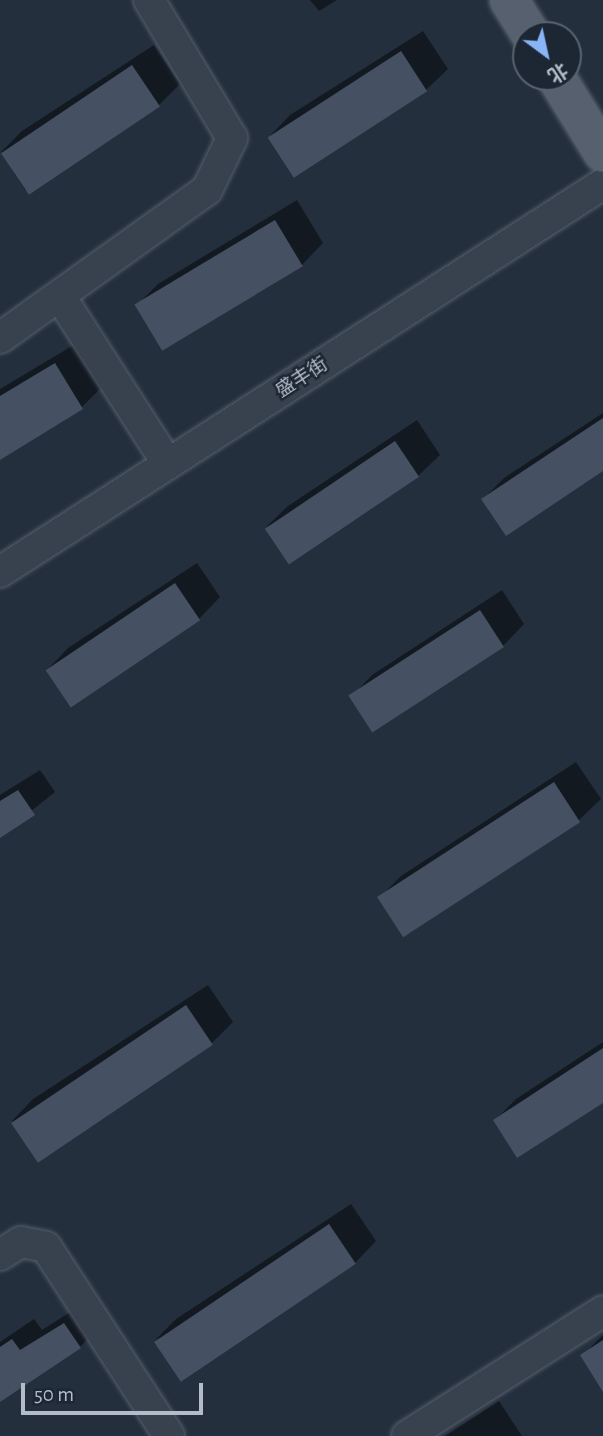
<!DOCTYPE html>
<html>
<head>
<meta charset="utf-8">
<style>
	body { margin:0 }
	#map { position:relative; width:603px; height:1436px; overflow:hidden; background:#242f3e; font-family:"Alegreya Sans","Noto Sans SC",sans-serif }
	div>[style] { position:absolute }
	.shadow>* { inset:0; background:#0007 }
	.building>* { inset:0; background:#455162; transform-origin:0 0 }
	.roads { filter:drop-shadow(0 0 2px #565f6c) drop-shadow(0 0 2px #565f6c) }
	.street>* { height:30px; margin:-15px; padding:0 15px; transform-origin:15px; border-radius:15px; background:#38414e }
	.primary>* { height:38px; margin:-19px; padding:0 19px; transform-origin:19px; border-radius:19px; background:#56606e }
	span { translate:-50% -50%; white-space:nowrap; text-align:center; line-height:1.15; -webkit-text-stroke:5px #1d2633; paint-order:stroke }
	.street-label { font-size:19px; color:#b4bcc9 }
	.north { position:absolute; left:512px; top:21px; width:70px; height:70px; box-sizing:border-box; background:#1d2633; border:2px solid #59626f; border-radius:50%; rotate:147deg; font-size:19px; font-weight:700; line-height:28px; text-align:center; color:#b4bcc9 }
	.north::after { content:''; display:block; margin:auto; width:24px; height:32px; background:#8ab4f8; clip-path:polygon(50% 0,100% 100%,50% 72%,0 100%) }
	.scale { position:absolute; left:21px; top:1383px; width:182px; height:32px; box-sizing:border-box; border:4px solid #b4bcc9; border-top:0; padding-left:9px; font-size:21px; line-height:24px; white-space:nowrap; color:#b4bcc9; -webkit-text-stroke:5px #1d2633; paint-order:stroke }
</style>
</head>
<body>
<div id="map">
	<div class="shadow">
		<i style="clip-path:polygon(310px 0,337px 0,319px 11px)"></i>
		<i style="clip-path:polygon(423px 31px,448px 69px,426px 90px,293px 174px,269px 137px,290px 115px)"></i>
		<i style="clip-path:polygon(154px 45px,180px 84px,159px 105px,25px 190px,1px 152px,22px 131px)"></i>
		<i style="clip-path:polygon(297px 200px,323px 243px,302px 265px,137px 305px,158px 284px)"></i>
		<i style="clip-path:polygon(77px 343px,103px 386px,82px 407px,0 458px,0 389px)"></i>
		<i style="clip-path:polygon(603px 413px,603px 469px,483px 499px,504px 478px)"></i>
		<i style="clip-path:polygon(417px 420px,440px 455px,418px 476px,266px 527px,288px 506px)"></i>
		<i style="clip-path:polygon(197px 563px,220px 597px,199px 619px,47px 670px,68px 648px)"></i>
		<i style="clip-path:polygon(502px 590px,524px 624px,503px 646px,351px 697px,372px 675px)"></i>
		<i style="clip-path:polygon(576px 762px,601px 799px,579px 820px,402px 933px,379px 898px,401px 876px)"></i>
		<i style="clip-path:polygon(40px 770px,55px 792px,0 836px,0 795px)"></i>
		<i style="clip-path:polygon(208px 985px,233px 1022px,212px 1043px,34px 1157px,12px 1121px,33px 1099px)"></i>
		<i style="clip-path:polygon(603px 1042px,603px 1101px,495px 1120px,516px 1099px)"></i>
		<i style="clip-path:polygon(351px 1204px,376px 1241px,355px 1263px,155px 1340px,176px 1319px)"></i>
		<i style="clip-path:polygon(86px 1302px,101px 1325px,80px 1347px,0 1400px,0 1342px,34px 1319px,42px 1330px)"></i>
		<i style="clip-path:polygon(603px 1335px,603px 1389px,582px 1356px)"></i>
		<i style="clip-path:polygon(499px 1401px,522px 1436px,445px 1436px)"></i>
	</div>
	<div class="building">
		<i style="left:401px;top:51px;width:48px;height:159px;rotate:57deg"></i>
		<i style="left:132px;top:65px;width:50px;height:158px;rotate:56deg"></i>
		<i style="left:275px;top:220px;width:54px;height:164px;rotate:59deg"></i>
		<i style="clip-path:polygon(55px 363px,83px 409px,0 460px,0 396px)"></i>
		<i style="clip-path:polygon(603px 418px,603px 471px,506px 536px,481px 499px)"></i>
		<i style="left:395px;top:441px;width:43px;height:157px;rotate:56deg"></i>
		<i style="left:175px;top:583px;width:45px;height:156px;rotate:56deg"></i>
		<i style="left:480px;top:610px;width:44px;height:157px;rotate:57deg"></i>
		<i style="left:554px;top:782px;width:48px;height:211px;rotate:57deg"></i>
		<i style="clip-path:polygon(18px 790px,35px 815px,0 838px,0 801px)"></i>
		<i style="left:186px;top:1005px;width:48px;height:211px;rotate:56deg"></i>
		<i style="clip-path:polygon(603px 1048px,603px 1103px,517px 1158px,493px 1120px)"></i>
		<i style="left:329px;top:1224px;width:48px;height:211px;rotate:56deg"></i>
		<i style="clip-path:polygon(64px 1323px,81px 1348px,0 1402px,0 1347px,12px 1339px,20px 1350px)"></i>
		<i style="clip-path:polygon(603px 1340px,603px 1392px,580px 1355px)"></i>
	</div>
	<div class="roads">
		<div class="street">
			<i style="left:61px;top:298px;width:197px;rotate:57.2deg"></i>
			<i style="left:0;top:338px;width:254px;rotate:-35.6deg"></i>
			<i style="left:207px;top:190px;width:58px;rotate:-64.3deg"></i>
			<i style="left:232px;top:138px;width:161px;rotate:-121deg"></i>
			<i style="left:0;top:572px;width:717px;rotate:-32.76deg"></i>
			<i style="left:0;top:1255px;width:25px;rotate:-32deg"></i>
			<i style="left:21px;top:1242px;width:25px;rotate:11deg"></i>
			<i style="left:46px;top:1247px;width:225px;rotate:56.9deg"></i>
			<i style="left:407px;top:1436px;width:232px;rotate:-32.5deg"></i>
		</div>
		<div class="primary">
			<i style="left:509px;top:0;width:41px;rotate:57.8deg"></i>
			<i style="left:556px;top:77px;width:89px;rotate:58.3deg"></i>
		</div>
	</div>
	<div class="street-label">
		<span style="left:302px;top:378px;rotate:-33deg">盛丰街</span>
	</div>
	<div class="north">北</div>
	<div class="scale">50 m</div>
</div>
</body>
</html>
